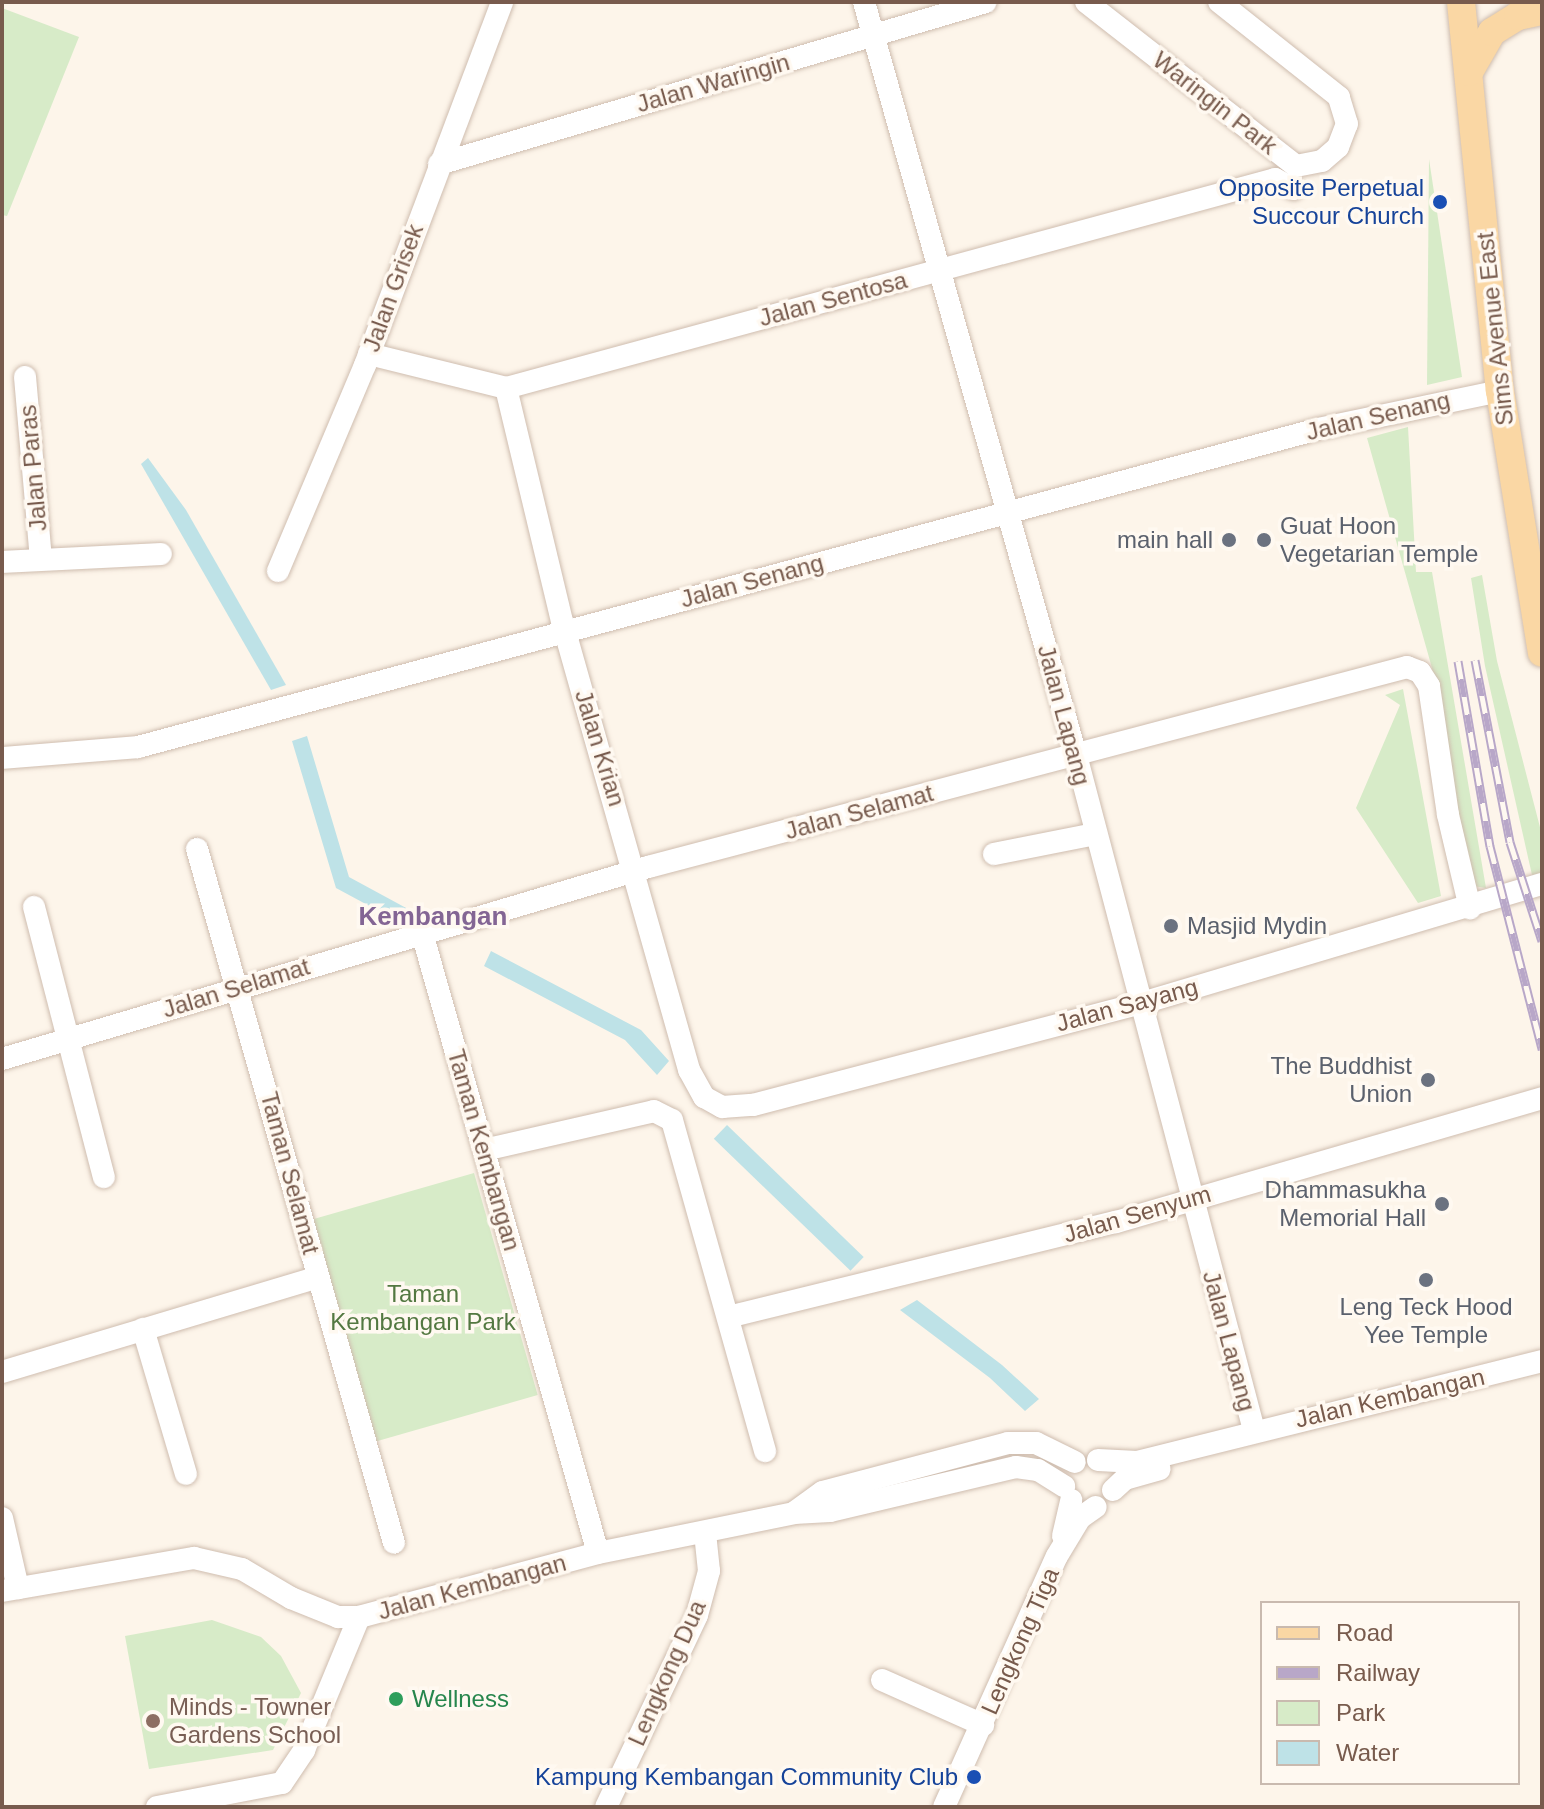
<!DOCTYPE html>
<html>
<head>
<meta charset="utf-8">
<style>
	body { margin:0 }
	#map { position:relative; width:1544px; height:1809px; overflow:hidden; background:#fdf5ea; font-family:Arial,sans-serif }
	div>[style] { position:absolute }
	.green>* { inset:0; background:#d7ebc8; transform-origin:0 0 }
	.water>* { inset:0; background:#bee2e7; transform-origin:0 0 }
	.roads { filter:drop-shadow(0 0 2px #cfbdaf) drop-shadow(0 0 2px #cfbdaf) }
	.minor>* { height:22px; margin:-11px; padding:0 11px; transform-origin:11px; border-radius:11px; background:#fff }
	.major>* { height:28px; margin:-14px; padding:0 14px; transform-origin:14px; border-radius:14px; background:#fad7a4 }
	.rail>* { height:9px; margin-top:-4.5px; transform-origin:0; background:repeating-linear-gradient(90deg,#fff9f1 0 18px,#b8a7c8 0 36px); box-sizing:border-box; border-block:2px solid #b8a7c8 }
	.dots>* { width:22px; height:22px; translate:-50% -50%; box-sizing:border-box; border:4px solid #fff9f1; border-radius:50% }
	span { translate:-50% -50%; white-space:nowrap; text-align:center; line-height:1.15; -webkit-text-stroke:7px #fff9f1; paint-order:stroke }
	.street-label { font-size:24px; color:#785b4d }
	.transit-label { font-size:24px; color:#164399 }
	.right { translate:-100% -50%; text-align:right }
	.worship-label { font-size:24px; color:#5b616d }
	.left { translate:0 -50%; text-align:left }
	.park-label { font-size:24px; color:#537841 }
	.leisure-label { font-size:24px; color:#27864d }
	.education-label { font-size:24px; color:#785e54 }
	.neighbourhood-label { font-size:26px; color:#836594; font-weight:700 }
	.frame { position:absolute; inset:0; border:4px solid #785b4d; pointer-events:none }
	.legend { position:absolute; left:1260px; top:1601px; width:260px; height:184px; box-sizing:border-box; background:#fff9f1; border:2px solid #c9baaf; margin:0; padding:10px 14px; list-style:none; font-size:24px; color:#785b4d }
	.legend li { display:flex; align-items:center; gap:16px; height:40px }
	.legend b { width:40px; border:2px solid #c9baaf }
</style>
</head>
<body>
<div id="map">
	<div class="green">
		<i style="clip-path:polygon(2px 8px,79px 37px,7px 216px,2px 215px)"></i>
		<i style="clip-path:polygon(1429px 159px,1462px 377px,1427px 385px)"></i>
		<i style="clip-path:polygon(1408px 427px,1416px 572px,1432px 572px,1486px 888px,1472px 886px,1453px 810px,1432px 668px,1367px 438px)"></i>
		<i style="clip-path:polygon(1482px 575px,1497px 661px,1542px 835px,1542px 873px,1532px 875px,1485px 666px,1471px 578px)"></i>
		<i style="clip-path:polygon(1403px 689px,1441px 896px,1418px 903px,1356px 808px,1400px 705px,1385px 695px)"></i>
		<i style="left:474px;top:1173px;width:231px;height:172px;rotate:74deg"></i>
		<i style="clip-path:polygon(212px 1620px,261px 1637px,281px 1656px,301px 1693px,273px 1750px,149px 1769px,125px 1636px)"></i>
	</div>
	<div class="water">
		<i style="clip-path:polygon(148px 458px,186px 510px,286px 685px,271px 690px,141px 464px)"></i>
		<i style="clip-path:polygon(307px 736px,349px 877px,408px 909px,401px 923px,336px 888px,292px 741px)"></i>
		<i style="clip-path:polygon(491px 951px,641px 1030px,669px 1061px,657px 1075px,625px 1040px,484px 966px)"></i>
		<i style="left:727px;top:1125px;width:190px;height:19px;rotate:44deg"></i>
		<i style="clip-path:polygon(917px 1300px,1002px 1365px,1039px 1399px,1025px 1411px,990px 1378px,900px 1310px)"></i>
	</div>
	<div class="roads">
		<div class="minor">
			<i style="left:864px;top:2px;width:782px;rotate:74.28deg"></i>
			<i style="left:1076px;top:755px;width:698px;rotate:75.23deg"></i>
			<i style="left:1086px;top:2px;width:266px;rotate:38deg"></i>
			<i style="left:1296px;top:166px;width:26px;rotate:-11deg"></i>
			<i style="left:1322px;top:161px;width:21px;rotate:-41deg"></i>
			<i style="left:1338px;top:147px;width:25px;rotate:-69deg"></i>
			<i style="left:1347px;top:124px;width:28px;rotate:-107deg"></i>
			<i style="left:1339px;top:97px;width:153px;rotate:-141.6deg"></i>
			<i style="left:439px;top:164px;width:570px;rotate:-16.5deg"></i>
			<i style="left:369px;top:354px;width:141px;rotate:13.9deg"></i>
			<i style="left:506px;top:388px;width:797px;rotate:-15.2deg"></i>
			<i style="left:1275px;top:179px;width:21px;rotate:28deg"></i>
			<i style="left:25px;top:377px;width:183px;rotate:85deg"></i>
			<i style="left:506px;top:388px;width:240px;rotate:76.5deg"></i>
			<i style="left:562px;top:621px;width:467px;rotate:74.2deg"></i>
			<i style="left:689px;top:1070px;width:31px;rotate:61deg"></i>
			<i style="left:704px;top:1097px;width:21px;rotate:29deg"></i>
			<i style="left:722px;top:1107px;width:31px;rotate:-4deg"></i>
			<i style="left:753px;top:1105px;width:409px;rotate:-14.7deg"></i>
			<i style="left:1149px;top:1001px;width:410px;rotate:-16.6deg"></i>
			<i style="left:2px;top:562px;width:159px;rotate:-2.9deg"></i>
			<i style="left:278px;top:571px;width:224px;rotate:-67.1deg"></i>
			<i style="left:365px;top:365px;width:388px;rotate:-69.3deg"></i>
			<i style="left:2px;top:758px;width:136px;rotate:-4.6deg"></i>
			<i style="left:138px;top:747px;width:1222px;rotate:-15.08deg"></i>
			<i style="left:1318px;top:429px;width:186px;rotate:-11.8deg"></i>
			<i style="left:197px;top:849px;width:721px;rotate:74.15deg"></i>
			<i style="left:994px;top:854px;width:103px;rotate:-11.2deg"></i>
			<i style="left:34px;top:907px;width:279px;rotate:75.5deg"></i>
			<i style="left:422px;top:933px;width:644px;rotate:74.15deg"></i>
			<i style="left:2px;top:1059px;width:674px;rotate:-16.55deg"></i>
			<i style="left:648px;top:867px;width:785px;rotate:-14.76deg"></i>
			<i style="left:1407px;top:667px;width:14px;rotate:21deg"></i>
			<i style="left:1420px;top:672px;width:17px;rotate:57deg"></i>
			<i style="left:1429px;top:686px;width:130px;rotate:81.6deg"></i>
			<i style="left:1448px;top:815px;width:96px;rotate:76.7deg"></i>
			<i style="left:484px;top:1150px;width:174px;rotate:-12.9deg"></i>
			<i style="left:654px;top:1111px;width:20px;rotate:27deg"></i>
			<i style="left:672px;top:1120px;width:344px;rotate:74.3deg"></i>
			<i style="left:728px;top:1317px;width:399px;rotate:-13.8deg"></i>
			<i style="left:1116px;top:1222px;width:444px;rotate:-16.2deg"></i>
			<i style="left:143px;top:1329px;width:151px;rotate:73.5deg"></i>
			<i style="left:2px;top:1372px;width:330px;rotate:-16.7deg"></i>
			<i style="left:1098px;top:1460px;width:39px;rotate:3deg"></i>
			<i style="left:1137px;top:1462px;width:417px;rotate:-14deg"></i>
			<i style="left:1113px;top:1490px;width:16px;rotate:-43deg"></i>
			<i style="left:1125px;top:1479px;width:36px;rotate:-16deg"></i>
			<i style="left:795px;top:1512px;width:34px;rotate:-36deg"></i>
			<i style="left:823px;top:1492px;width:191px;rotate:-14.8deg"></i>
			<i style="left:1008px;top:1443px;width:28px"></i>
			<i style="left:1036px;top:1443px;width:43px;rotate:26deg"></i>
			<i style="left:2px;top:1518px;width:72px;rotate:77.1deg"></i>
			<i style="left:1063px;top:1536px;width:37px;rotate:-77deg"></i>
			<i style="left:2px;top:1591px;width:195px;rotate:-9.8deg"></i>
			<i style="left:194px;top:1558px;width:49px;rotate:12.9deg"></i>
			<i style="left:242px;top:1569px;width:57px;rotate:30.6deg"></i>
			<i style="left:291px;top:1598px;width:51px;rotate:22deg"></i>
			<i style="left:338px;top:1617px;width:21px"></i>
			<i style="left:359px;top:1617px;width:247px;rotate:-15deg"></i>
			<i style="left:598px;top:1553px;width:200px;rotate:-11.5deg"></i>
			<i style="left:794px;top:1513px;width:36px;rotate:-3deg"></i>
			<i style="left:830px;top:1511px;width:191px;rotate:-13.3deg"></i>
			<i style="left:1016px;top:1467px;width:22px;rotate:8deg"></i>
			<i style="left:1038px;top:1470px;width:31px;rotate:32deg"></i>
			<i style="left:882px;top:1680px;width:111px;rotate:24deg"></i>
			<i style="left:157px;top:1807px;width:127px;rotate:-10.9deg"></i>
			<i style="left:282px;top:1783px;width:40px;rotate:-56deg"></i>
			<i style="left:304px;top:1750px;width:144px;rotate:-67.5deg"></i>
			<i style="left:606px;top:1807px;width:212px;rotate:-64.6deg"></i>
			<i style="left:697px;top:1615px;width:46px;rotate:-74.7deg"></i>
			<i style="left:709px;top:1571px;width:36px;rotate:-96deg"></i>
			<i style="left:944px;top:1807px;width:275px;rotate:-65.8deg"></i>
			<i style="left:1057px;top:1556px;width:44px;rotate:-58.8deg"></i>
			<i style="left:1080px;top:1518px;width:19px;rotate:-35deg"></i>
		</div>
		<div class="major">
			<i style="left:1461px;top:2px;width:391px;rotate:84.3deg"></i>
			<i style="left:1500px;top:391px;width:265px;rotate:80.9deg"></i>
			<i style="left:1469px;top:72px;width:46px;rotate:-60.1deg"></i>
			<i style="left:1492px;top:32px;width:31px;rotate:-32deg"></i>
			<i style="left:1518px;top:16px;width:25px;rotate:-12deg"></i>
		</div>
	</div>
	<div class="rail">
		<i style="left:1475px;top:660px;width:185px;rotate:79.1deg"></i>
		<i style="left:1510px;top:842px;width:104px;rotate:72.1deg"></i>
		<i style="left:1458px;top:661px;width:188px;rotate:80.2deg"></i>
		<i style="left:1490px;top:846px;width:210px;rotate:75.6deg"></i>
	</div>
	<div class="dots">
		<i style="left:1440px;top:202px;background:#1a4fb4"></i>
		<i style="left:1229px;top:540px;background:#6b7280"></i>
		<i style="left:1264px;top:540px;background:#6b7280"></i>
		<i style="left:1171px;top:926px;background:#6b7280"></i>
		<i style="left:1428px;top:1080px;background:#6b7280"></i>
		<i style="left:1442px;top:1204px;background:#6b7280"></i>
		<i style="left:1426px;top:1280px;background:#6b7280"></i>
		<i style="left:396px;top:1699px;background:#2e9e5b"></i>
		<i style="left:153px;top:1721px;background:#8d6e63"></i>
		<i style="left:974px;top:1777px;background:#1a4fb4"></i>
	</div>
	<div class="street-label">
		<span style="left:713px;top:83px;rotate:-16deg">Jalan Waringin</span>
		<span style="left:1215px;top:103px;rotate:38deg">Waringin Park</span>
		<span style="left:393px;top:288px;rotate:-70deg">Jalan Grisek</span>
		<span style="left:833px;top:299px;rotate:-15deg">Jalan Sentosa</span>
		<span style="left:1495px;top:329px;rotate:-96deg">Sims Avenue East</span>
		<span style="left:1378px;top:416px;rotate:-13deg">Jalan Senang</span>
		<span style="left:33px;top:468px;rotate:-95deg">Jalan Paras</span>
		<span style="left:752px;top:581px;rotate:-15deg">Jalan Senang</span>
		<span style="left:1064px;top:715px;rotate:75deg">Jalan Lapang</span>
		<span style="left:600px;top:748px;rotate:73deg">Jalan Krian</span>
		<span style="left:859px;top:812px;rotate:-15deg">Jalan Selamat</span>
		<span style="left:236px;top:988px;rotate:-17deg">Jalan Selamat</span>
		<span style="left:1127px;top:1005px;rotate:-15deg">Jalan Sayang</span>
		<span style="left:484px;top:1150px;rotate:74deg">Taman Kembangan</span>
		<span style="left:290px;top:1173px;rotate:75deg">Taman Selamat</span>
		<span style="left:1137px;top:1214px;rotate:-16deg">Jalan Senyum</span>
		<span style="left:1229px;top:1341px;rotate:75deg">Jalan Lapang</span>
		<span style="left:1390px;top:1398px;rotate:-13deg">Jalan Kembangan</span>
		<span style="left:472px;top:1587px;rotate:-15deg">Jalan Kembangan</span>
		<span style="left:1020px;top:1641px;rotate:-66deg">Lengkong Tiga</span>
		<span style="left:667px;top:1673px;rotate:-66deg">Lengkong Dua</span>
	</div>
	<div class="transit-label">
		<span class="right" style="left:1424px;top:202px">Opposite Perpetual<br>Succour Church</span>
		<span class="right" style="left:958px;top:1777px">Kampung Kembangan Community Club</span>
	</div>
	<div class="worship-label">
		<span class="left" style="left:1280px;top:540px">Guat Hoon<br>Vegetarian Temple</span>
		<span class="right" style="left:1213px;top:540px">main hall</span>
		<span class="left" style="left:1187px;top:926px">Masjid Mydin</span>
		<span class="right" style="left:1412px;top:1080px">The Buddhist<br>Union</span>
		<span class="right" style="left:1426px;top:1204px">Dhammasukha<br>Memorial Hall</span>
		<span style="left:1426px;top:1321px">Leng Teck Hood<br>Yee Temple</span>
	</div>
	<div class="park-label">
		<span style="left:423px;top:1308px">Taman<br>Kembangan Park</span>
	</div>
	<div class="leisure-label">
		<span class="left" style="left:412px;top:1699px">Wellness</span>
	</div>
	<div class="education-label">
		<span class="left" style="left:169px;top:1721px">Minds - Towner<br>Gardens School</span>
	</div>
	<div class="neighbourhood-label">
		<span style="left:433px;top:917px">Kembangan</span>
	</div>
	<div class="frame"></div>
	<ul class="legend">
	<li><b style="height:10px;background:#fad7a4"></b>Road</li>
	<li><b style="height:10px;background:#b8a7c8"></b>Railway</li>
	<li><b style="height:22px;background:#d7ebc8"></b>Park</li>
	<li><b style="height:22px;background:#bee2e7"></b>Water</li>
	</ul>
</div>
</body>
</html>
